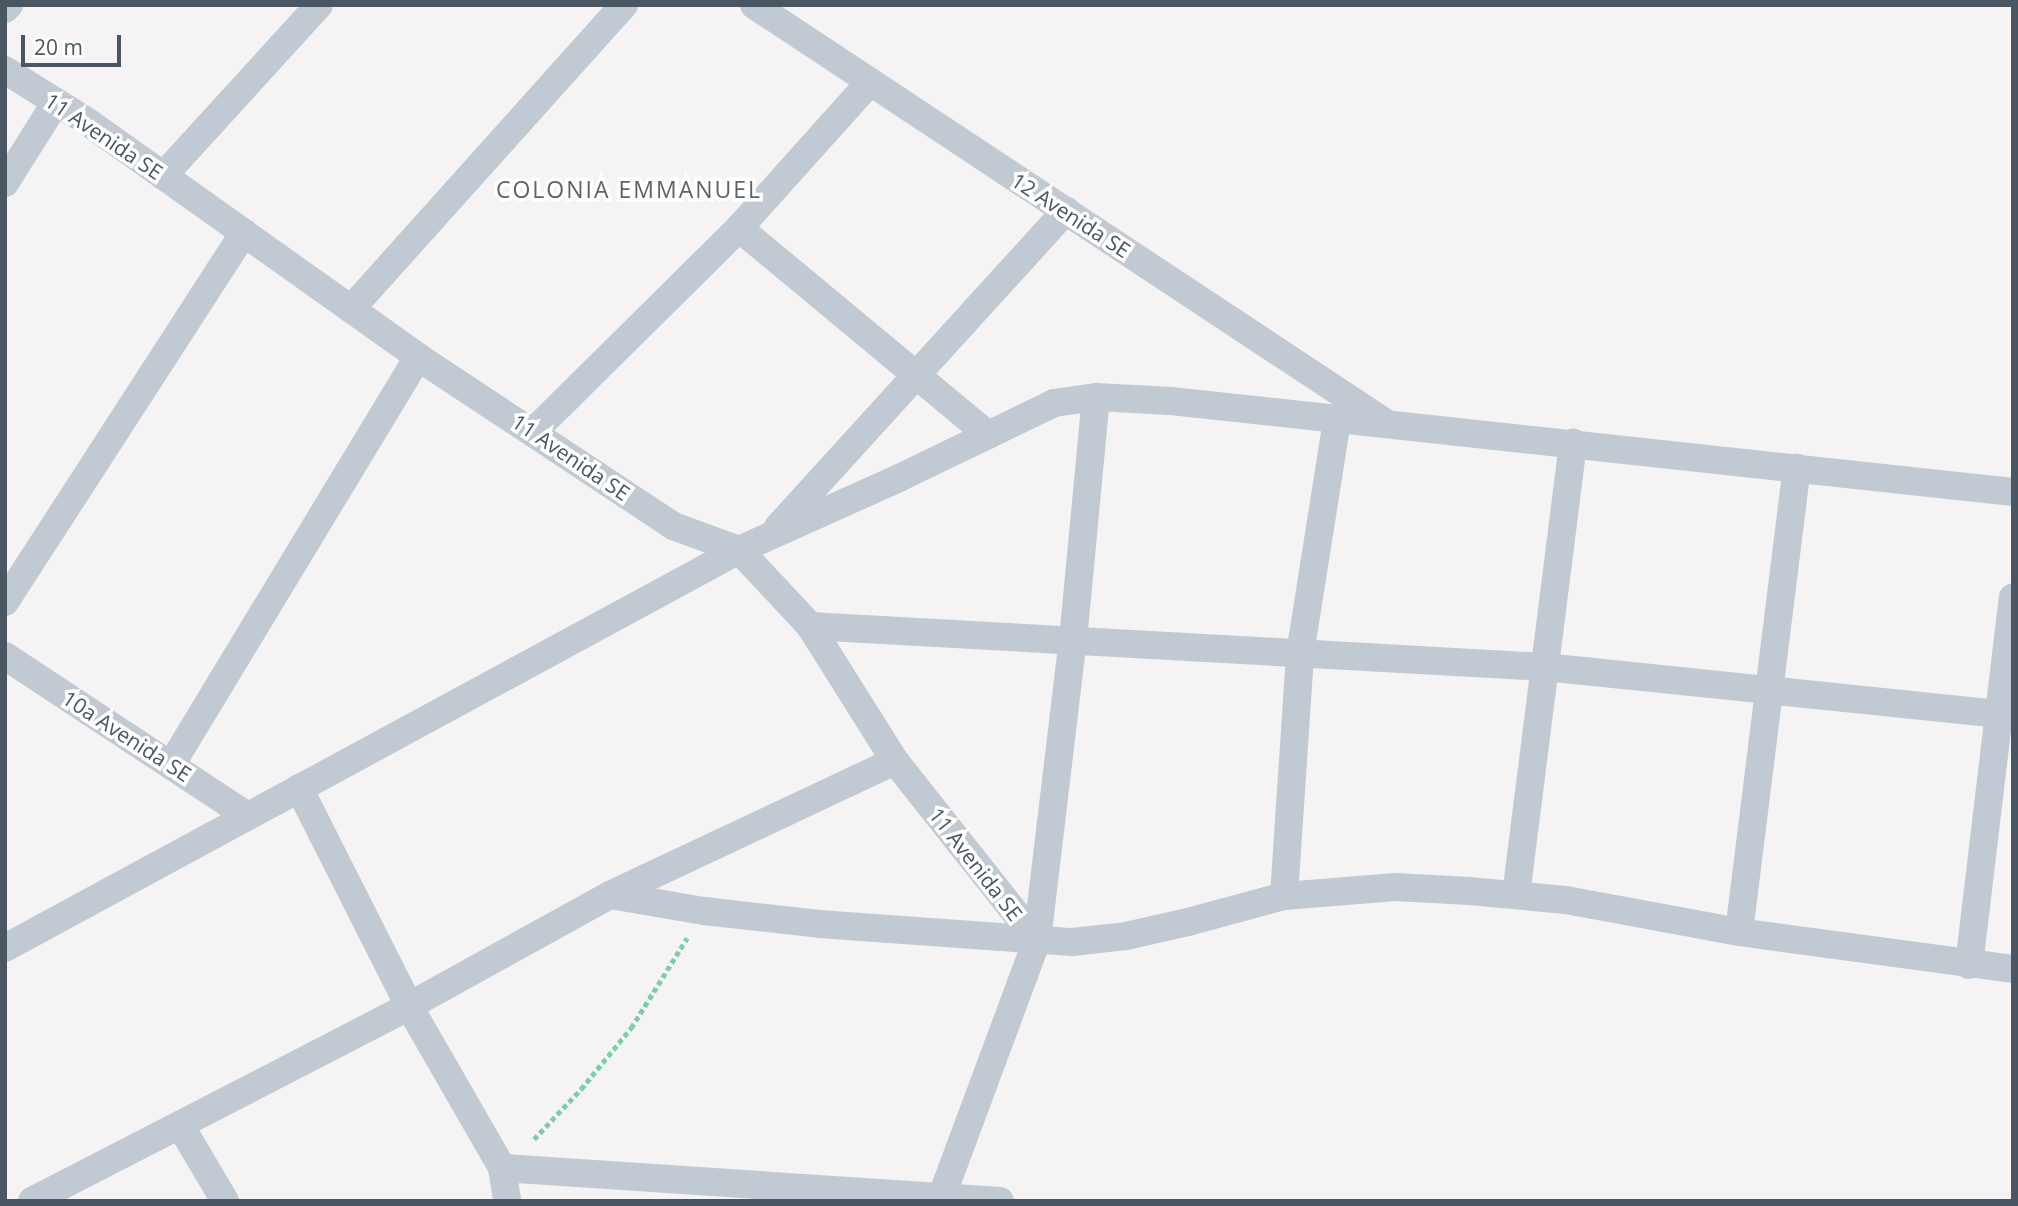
<!DOCTYPE html>
<html>
<head>
<meta charset="utf-8">
<style>
	body { margin:0 }
	#map { position:relative; width:2018px; height:1206px; overflow:hidden; background:#f5f3f3; font-family:"Open Sans",sans-serif }
	div>[style] { position:absolute }
	.path>* { height:4.5px; margin-top:-2.25px; transform-origin:0; background:repeating-linear-gradient(90deg,#7ad0a6 0 5px,transparent 0 8.5px) }
	.minor>* { height:28px; margin:-14px; padding:0 14px; transform-origin:14px; border-radius:14px; background:#c1cad2 }
	span { translate:-50% -50%; white-space:nowrap; text-align:center; line-height:1.15; -webkit-text-stroke:7px #fff; paint-order:stroke }
	.street-label { font-size:21px; color:#4a5661 }
	.neighbourhood-label { font-size:23px; color:#5f6368; letter-spacing:2px }
	.frame { position:absolute; inset:0; border:7px solid #4a5661; pointer-events:none }
	.scale { position:absolute; left:21px; top:35px; width:100px; height:32px; box-sizing:border-box; border:4px solid #4a5661; border-top:0; padding-left:9px; font-size:21px; line-height:24px; white-space:nowrap; color:#4a5661; -webkit-text-stroke:5px #fff; paint-order:stroke }
</style>
</head>
<body>
<div id="map">
	<div class="path">
		<i style="left:534px;top:1139px;width:69px;rotate:-46.8deg"></i>
		<i style="left:581px;top:1089px;width:79px;rotate:-50.7deg"></i>
		<i style="left:631px;top:1028px;width:106px;rotate:-58.1deg"></i>
	</div>
	<div class="minor">
		<i style="left:754px;top:5px;width:758px;rotate:33.48deg"></i>
		<i style="left:5px;top:9px;width:6px;rotate:-45deg"></i>
		<i style="left:5px;top:70px;width:94px;rotate:32deg"></i>
		<i style="left:85px;top:120px;width:409px;rotate:35.4deg"></i>
		<i style="left:418px;top:357px;width:306px;rotate:33.5deg"></i>
		<i style="left:673px;top:526px;width:70px;rotate:20deg"></i>
		<i style="left:739px;top:550px;width:104px;rotate:46.9deg"></i>
		<i style="left:810px;top:626px;width:160px;rotate:57.8deg"></i>
		<i style="left:895px;top:761px;width:228px;rotate:51.6deg"></i>
		<i style="left:163px;top:176px;width:231px;rotate:-47.6deg"></i>
		<i style="left:5px;top:183px;width:96px;rotate:-57.8deg"></i>
		<i style="left:739px;top:228px;width:324px;rotate:39.7deg"></i>
		<i style="left:351px;top:309px;width:409px;rotate:-48.1deg"></i>
		<i style="left:533px;top:432px;width:290px;rotate:-44.7deg"></i>
		<i style="left:739px;top:228px;width:196px;rotate:-48.1deg"></i>
		<i style="left:778px;top:527px;width:428px;rotate:-47.7deg"></i>
		<i style="left:5px;top:602px;width:440px;rotate:-57.1deg"></i>
		<i style="left:810px;top:626px;width:736px;rotate:3.19deg"></i>
		<i style="left:1545px;top:667px;width:470px;rotate:5.9deg"></i>
		<i style="left:5px;top:656px;width:291px;rotate:33.4deg"></i>
		<i style="left:171px;top:765px;width:477px;rotate:-58.8deg"></i>
		<i style="left:299px;top:788px;width:244px;rotate:63.2deg"></i>
		<i style="left:409px;top:1006px;width:187px;rotate:60.1deg"></i>
		<i style="left:502px;top:1168px;width:33px;rotate:81deg"></i>
		<i style="left:610px;top:895px;width:95px;rotate:9.7deg"></i>
		<i style="left:704px;top:911px;width:116px;rotate:6.4deg"></i>
		<i style="left:819px;top:924px;width:254px;rotate:4.1deg"></i>
		<i style="left:1072px;top:942px;width:54px;rotate:-6.3deg"></i>
		<i style="left:1126px;top:936px;width:64px;rotate:-12.7deg"></i>
		<i style="left:1188px;top:922px;width:99px;rotate:-15.2deg"></i>
		<i style="left:1284px;top:896px;width:112px;rotate:-4.6deg"></i>
		<i style="left:1396px;top:887px;width:73px;rotate:3.1deg"></i>
		<i style="left:1469px;top:891px;width:97px;rotate:5.3deg"></i>
		<i style="left:1566px;top:900px;width:176px;rotate:10.5deg"></i>
		<i style="left:1739px;top:932px;width:276px;rotate:7.7deg"></i>
		<i style="left:1516px;top:895px;width:456px;rotate:-82.8deg"></i>
		<i style="left:1284px;top:896px;width:243px;rotate:-86.2deg"></i>
		<i style="left:1300px;top:654px;width:237px;rotate:-81deg"></i>
		<i style="left:1739px;top:932px;width:468px;rotate:-82.9deg"></i>
		<i style="left:5px;top:948px;width:835px;rotate:-28.47deg"></i>
		<i style="left:739px;top:550px;width:175px;rotate:-24.2deg"></i>
		<i style="left:899px;top:478px;width:172px;rotate:-25.8deg"></i>
		<i style="left:1054px;top:403px;width:42px;rotate:-8.1deg"></i>
		<i style="left:1096px;top:397px;width:75px;rotate:3.1deg"></i>
		<i style="left:1171px;top:401px;width:847px;rotate:6.17deg"></i>
		<i style="left:1969px;top:965px;width:370px;rotate:-83.2deg"></i>
		<i style="left:180px;top:1125px;width:88px;rotate:59.4deg"></i>
		<i style="left:502px;top:1168px;width:499px;rotate:3.8deg"></i>
		<i style="left:32px;top:1201px;width:424px;rotate:-27.3deg"></i>
		<i style="left:409px;top:1006px;width:230px;rotate:-28.9deg"></i>
		<i style="left:610px;top:895px;width:315px;rotate:-25.2deg"></i>
		<i style="left:940px;top:1201px;width:278px;rotate:-69.6deg"></i>
		<i style="left:1037px;top:940px;width:302px;rotate:-83.2deg"></i>
		<i style="left:1073px;top:640px;width:244px;rotate:-84.6deg"></i>
	</div>
	<div class="street-label">
		<span style="left:104px;top:136px;rotate:34deg">11 Avenida SE</span>
		<span style="left:1071px;top:215px;rotate:33deg">12 Avenida SE</span>
		<span style="left:571px;top:457px;rotate:34deg">11 Avenida SE</span>
		<span style="left:127px;top:736px;rotate:33deg">10a Avenida SE</span>
		<span style="left:976px;top:864px;rotate:52deg">11 Avenida SE</span>
	</div>
	<div class="neighbourhood-label">
		<span style="left:629px;top:189px">COLONIA EMMANUEL</span>
	</div>
	<div class="frame"></div>
	<div class="scale">20 m</div>
</div>
</body>
</html>
